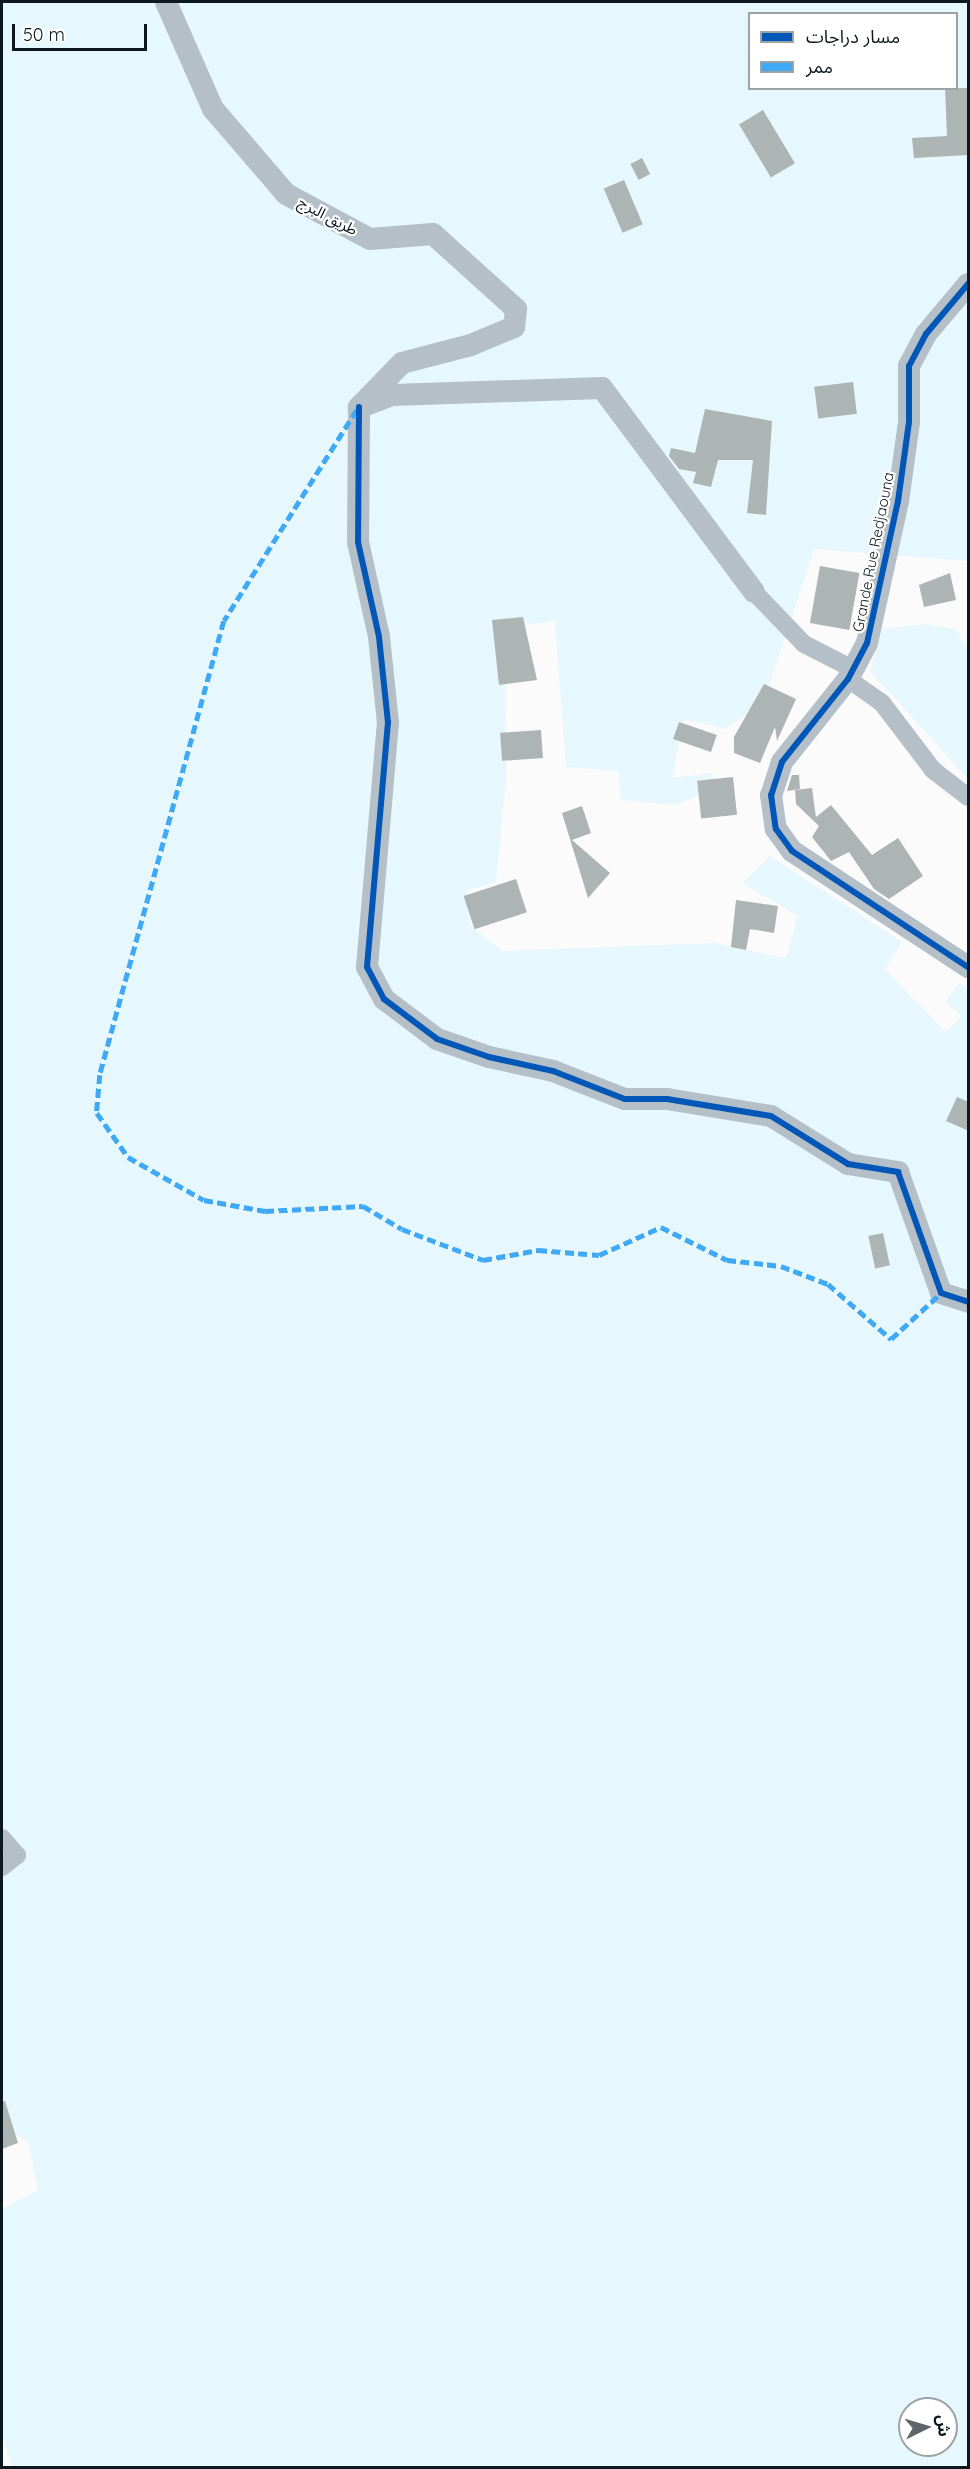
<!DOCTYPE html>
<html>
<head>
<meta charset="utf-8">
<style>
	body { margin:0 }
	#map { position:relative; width:970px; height:2469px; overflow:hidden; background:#fbfbfb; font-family:Quicksand,"Noto Sans Arabic",sans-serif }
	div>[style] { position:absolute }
	.green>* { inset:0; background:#e6f7fd }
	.building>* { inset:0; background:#adb4b4; transform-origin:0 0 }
	.minor>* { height:18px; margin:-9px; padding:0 9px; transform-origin:9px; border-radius:9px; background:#b4bfc8 }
	.tertiary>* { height:22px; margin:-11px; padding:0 11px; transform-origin:11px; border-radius:11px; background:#b4bfc8 }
	.quiet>* { height:4.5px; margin-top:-2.25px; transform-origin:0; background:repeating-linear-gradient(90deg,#3fa9f5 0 9px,transparent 0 13.5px) }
	.cycleway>* { height:6px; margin:-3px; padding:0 3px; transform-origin:3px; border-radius:3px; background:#0057b8 }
	span { translate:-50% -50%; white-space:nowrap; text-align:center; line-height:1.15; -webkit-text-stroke:4.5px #fff; paint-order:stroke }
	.street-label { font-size:15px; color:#0b181d }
	.frame { position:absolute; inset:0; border:3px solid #0b181d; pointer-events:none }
	.legend { position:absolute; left:748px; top:12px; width:210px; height:78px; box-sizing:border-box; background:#fff; border:2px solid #9da3a5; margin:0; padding:8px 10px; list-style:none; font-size:18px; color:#0b181d }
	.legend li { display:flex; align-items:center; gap:12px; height:30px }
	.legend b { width:30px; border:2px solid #9da3a5 }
	.north { position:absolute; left:898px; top:2397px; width:60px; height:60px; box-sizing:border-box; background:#fff; border:2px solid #9da3a5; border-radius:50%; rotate:85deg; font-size:16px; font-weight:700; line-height:24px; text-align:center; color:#0b181d }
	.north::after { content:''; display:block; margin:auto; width:21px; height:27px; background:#5f676b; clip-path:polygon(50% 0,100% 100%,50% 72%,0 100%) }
	.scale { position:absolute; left:12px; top:24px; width:135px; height:27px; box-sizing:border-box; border:3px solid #0b181d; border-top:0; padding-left:8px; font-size:18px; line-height:21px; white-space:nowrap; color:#0b181d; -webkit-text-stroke:4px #fff; paint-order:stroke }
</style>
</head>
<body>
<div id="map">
	<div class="green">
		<i style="clip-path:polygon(evenodd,2px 2px,968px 2px,968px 561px,814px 549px,763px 704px,725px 729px,684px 719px,672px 778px,712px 773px,715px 789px,675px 805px,621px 800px,618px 771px,566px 767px,555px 621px,505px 628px,506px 779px,496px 882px,467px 890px,470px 925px,502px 951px,715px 943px,786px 958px,798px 916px,742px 883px,770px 856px,902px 942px,885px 969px,945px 1032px,962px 1016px,945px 1002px,959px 983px,968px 989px,968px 2467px,12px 2467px,2px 2437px,2px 2209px,38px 2190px,29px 2144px,2px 2122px,2px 2px,750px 14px,956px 14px,956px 88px,750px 88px,750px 14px,2px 2px,910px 2409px,946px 2409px,946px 2445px,910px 2445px,910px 2409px)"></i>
		<i style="clip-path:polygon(925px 624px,956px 629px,968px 650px,968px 779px,870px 671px,882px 629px)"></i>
	</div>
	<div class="building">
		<i style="clip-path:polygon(945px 88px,967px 88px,969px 155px,914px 158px,912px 138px,947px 136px)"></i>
		<i style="left:763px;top:110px;width:62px;height:28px;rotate:59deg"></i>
		<i style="left:642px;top:158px;width:18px;height:13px;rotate:63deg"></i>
		<i style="left:624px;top:180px;width:48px;height:22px;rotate:67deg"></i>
		<i style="left:853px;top:382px;width:32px;height:39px;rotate:83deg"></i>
		<i style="clip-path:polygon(705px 409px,772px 421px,766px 515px,747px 513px,753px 460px,718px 460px,711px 487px,693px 483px,696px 472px,679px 469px,669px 456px,671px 448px,695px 453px)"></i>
		<i style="left:820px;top:566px;width:40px;height:58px;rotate:10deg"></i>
		<i style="clip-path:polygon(950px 573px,956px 600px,924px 607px,919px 585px)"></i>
		<i style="clip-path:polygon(523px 617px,537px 680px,499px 685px,492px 620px)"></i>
		<i style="clip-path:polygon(764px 684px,796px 699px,777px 741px,775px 727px,760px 763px,734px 753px,734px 737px)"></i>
		<i style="left:679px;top:722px;width:40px;height:18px;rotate:19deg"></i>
		<i style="left:541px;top:730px;width:28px;height:41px;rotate:86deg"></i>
		<i style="clip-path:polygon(792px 775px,799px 775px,800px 789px,787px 791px)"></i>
		<i style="left:733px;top:777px;width:38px;height:36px;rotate:84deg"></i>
		<i style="clip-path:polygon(812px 788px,816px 817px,831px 805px,872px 855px,898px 838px,923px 876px,889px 899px,874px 889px,849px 852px,831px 861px,812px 837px,819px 826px,796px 804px,795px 790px)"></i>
		<i style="clip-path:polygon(582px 806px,591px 833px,572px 840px,610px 873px,588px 898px,562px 813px)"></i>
		<i style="left:516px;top:879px;width:35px;height:55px;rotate:72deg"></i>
		<i style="clip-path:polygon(736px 900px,778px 906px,774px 933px,750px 929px,746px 950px,731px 947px)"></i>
		<i style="clip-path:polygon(957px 1097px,969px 1102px,969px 1131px,946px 1121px)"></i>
		<i style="left:883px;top:1233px;width:33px;height:15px;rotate:78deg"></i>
		<i style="clip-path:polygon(5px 2101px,18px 2143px,2px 2149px,2px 2102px)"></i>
	</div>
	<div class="minor">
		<i style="left:754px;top:592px;width:72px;rotate:46.1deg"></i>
		<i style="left:804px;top:644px;width:55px;rotate:27deg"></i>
		<i style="left:848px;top:679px;width:42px;rotate:35.2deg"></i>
		<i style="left:882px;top:703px;width:84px;rotate:52.7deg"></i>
		<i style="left:933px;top:770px;width:44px;rotate:37.6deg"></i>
		<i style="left:2px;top:1838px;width:23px;rotate:49deg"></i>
		<i style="left:17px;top:1855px;width:19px;rotate:141deg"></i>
	</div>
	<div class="tertiary">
		<i style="left:166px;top:2px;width:117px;rotate:66.3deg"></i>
		<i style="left:213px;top:109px;width:112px;rotate:49.3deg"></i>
		<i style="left:286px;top:194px;width:95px;rotate:28.2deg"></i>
		<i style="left:370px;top:239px;width:63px;rotate:-4.5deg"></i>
		<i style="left:433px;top:234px;width:112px;rotate:42.1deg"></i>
		<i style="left:516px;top:309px;width:18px;rotate:96deg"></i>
		<i style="left:514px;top:327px;width:47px;rotate:157.3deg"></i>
		<i style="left:471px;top:345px;width:71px;rotate:165.4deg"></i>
		<i style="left:402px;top:363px;width:62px;rotate:134.3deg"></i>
		<i style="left:968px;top:284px;width:65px;rotate:130deg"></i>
		<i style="left:926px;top:334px;width:36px;rotate:118deg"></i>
		<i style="left:909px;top:366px;width:56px;rotate:90deg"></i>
		<i style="left:909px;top:422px;width:80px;rotate:97.9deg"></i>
		<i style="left:898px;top:501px;width:145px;rotate:102.3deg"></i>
		<i style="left:867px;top:643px;width:41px;rotate:117.8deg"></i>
		<i style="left:848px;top:679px;width:106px;rotate:128.5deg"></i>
		<i style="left:782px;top:762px;width:35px;rotate:108deg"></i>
		<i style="left:771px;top:795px;width:34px;rotate:82deg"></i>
		<i style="left:776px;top:829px;width:27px;rotate:54deg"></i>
		<i style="left:792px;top:851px;width:211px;rotate:33.4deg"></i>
		<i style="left:363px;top:406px;width:31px;rotate:-21deg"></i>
		<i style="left:392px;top:395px;width:210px;rotate:-1.9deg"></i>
		<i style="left:602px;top:388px;width:254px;rotate:53.3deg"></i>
		<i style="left:359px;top:407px;width:135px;rotate:90.4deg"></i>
		<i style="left:358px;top:542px;width:97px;rotate:77.5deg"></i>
		<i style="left:379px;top:637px;width:85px;rotate:84deg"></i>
		<i style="left:388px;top:722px;width:246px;rotate:94.9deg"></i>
		<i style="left:367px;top:967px;width:36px;rotate:62deg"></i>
		<i style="left:384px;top:999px;width:66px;rotate:37deg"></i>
		<i style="left:437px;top:1039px;width:55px;rotate:19.1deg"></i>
		<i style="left:489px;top:1057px;width:66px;rotate:12.3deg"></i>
		<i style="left:553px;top:1071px;width:77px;rotate:21.3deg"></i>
		<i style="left:625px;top:1099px;width:42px"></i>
		<i style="left:667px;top:1099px;width:105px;rotate:9.3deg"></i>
		<i style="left:771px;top:1116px;width:91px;rotate:31.9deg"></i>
		<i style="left:848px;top:1164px;width:51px;rotate:9.1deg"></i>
		<i style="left:898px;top:1172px;width:128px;rotate:70.4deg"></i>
		<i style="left:941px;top:1293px;width:28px;rotate:18deg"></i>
	</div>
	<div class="quiet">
		<i style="left:357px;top:410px;width:249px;rotate:122.2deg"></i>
		<i style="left:224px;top:621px;width:471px;rotate:105.3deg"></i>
		<i style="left:100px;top:1075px;width:38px;rotate:95deg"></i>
		<i style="left:97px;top:1113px;width:54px;rotate:54.8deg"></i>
		<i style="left:128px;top:1157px;width:87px;rotate:29.5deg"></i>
		<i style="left:204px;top:1200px;width:62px;rotate:10.2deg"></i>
		<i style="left:265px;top:1211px;width:98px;rotate:-2.9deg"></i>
		<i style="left:363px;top:1206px;width:45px;rotate:30.5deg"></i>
		<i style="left:402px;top:1229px;width:87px;rotate:20.9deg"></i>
		<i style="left:483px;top:1260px;width:56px;rotate:-10.3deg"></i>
		<i style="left:538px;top:1250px;width:61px;rotate:4.7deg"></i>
		<i style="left:599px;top:1255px;width:68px;rotate:-24.3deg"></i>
		<i style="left:661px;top:1227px;width:74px;rotate:26.6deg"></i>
		<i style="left:727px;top:1260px;width:54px;rotate:6.3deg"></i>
		<i style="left:781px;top:1266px;width:50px;rotate:21deg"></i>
		<i style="left:828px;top:1284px;width:84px;rotate:41.1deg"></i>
		<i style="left:891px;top:1339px;width:68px;rotate:-42.6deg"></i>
	</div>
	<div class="cycleway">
		<i style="left:968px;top:284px;width:65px;rotate:130deg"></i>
		<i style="left:926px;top:334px;width:36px;rotate:118deg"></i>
		<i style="left:909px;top:366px;width:56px;rotate:90deg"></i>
		<i style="left:909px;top:422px;width:80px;rotate:97.9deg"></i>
		<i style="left:898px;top:501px;width:145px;rotate:102.3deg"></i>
		<i style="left:867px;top:643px;width:41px;rotate:117.8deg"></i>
		<i style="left:848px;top:679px;width:106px;rotate:128.5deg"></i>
		<i style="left:782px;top:762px;width:35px;rotate:108deg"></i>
		<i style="left:771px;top:795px;width:34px;rotate:82deg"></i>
		<i style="left:776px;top:829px;width:27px;rotate:54deg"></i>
		<i style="left:792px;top:851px;width:211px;rotate:33.4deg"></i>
		<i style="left:359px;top:407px;width:135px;rotate:90.4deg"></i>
		<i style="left:358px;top:542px;width:97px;rotate:77.5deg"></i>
		<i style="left:379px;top:637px;width:85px;rotate:84deg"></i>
		<i style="left:388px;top:722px;width:246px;rotate:94.9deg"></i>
		<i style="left:367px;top:967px;width:36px;rotate:62deg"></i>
		<i style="left:384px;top:999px;width:66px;rotate:37deg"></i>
		<i style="left:437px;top:1039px;width:55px;rotate:19.1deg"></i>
		<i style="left:489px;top:1057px;width:66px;rotate:12.3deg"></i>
		<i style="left:553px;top:1071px;width:77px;rotate:21.3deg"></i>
		<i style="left:625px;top:1099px;width:42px"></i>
		<i style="left:667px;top:1099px;width:105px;rotate:9.3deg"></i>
		<i style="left:771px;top:1116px;width:91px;rotate:31.9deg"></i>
		<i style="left:848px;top:1164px;width:51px;rotate:9.1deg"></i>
		<i style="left:898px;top:1172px;width:128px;rotate:70.4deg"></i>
		<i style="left:941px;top:1293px;width:28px;rotate:18deg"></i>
	</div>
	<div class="street-label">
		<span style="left:328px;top:216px;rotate:28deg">طريق البرج</span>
		<span style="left:873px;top:552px;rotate:-79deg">Grande Rue Redjaouna</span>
	</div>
	<div class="frame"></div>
	<ul class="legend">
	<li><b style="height:8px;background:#0057b8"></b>مسار دراجات</li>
	<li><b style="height:8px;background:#3fa9f5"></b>ممر</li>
	</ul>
	<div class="north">ش</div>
	<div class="scale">50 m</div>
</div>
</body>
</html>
